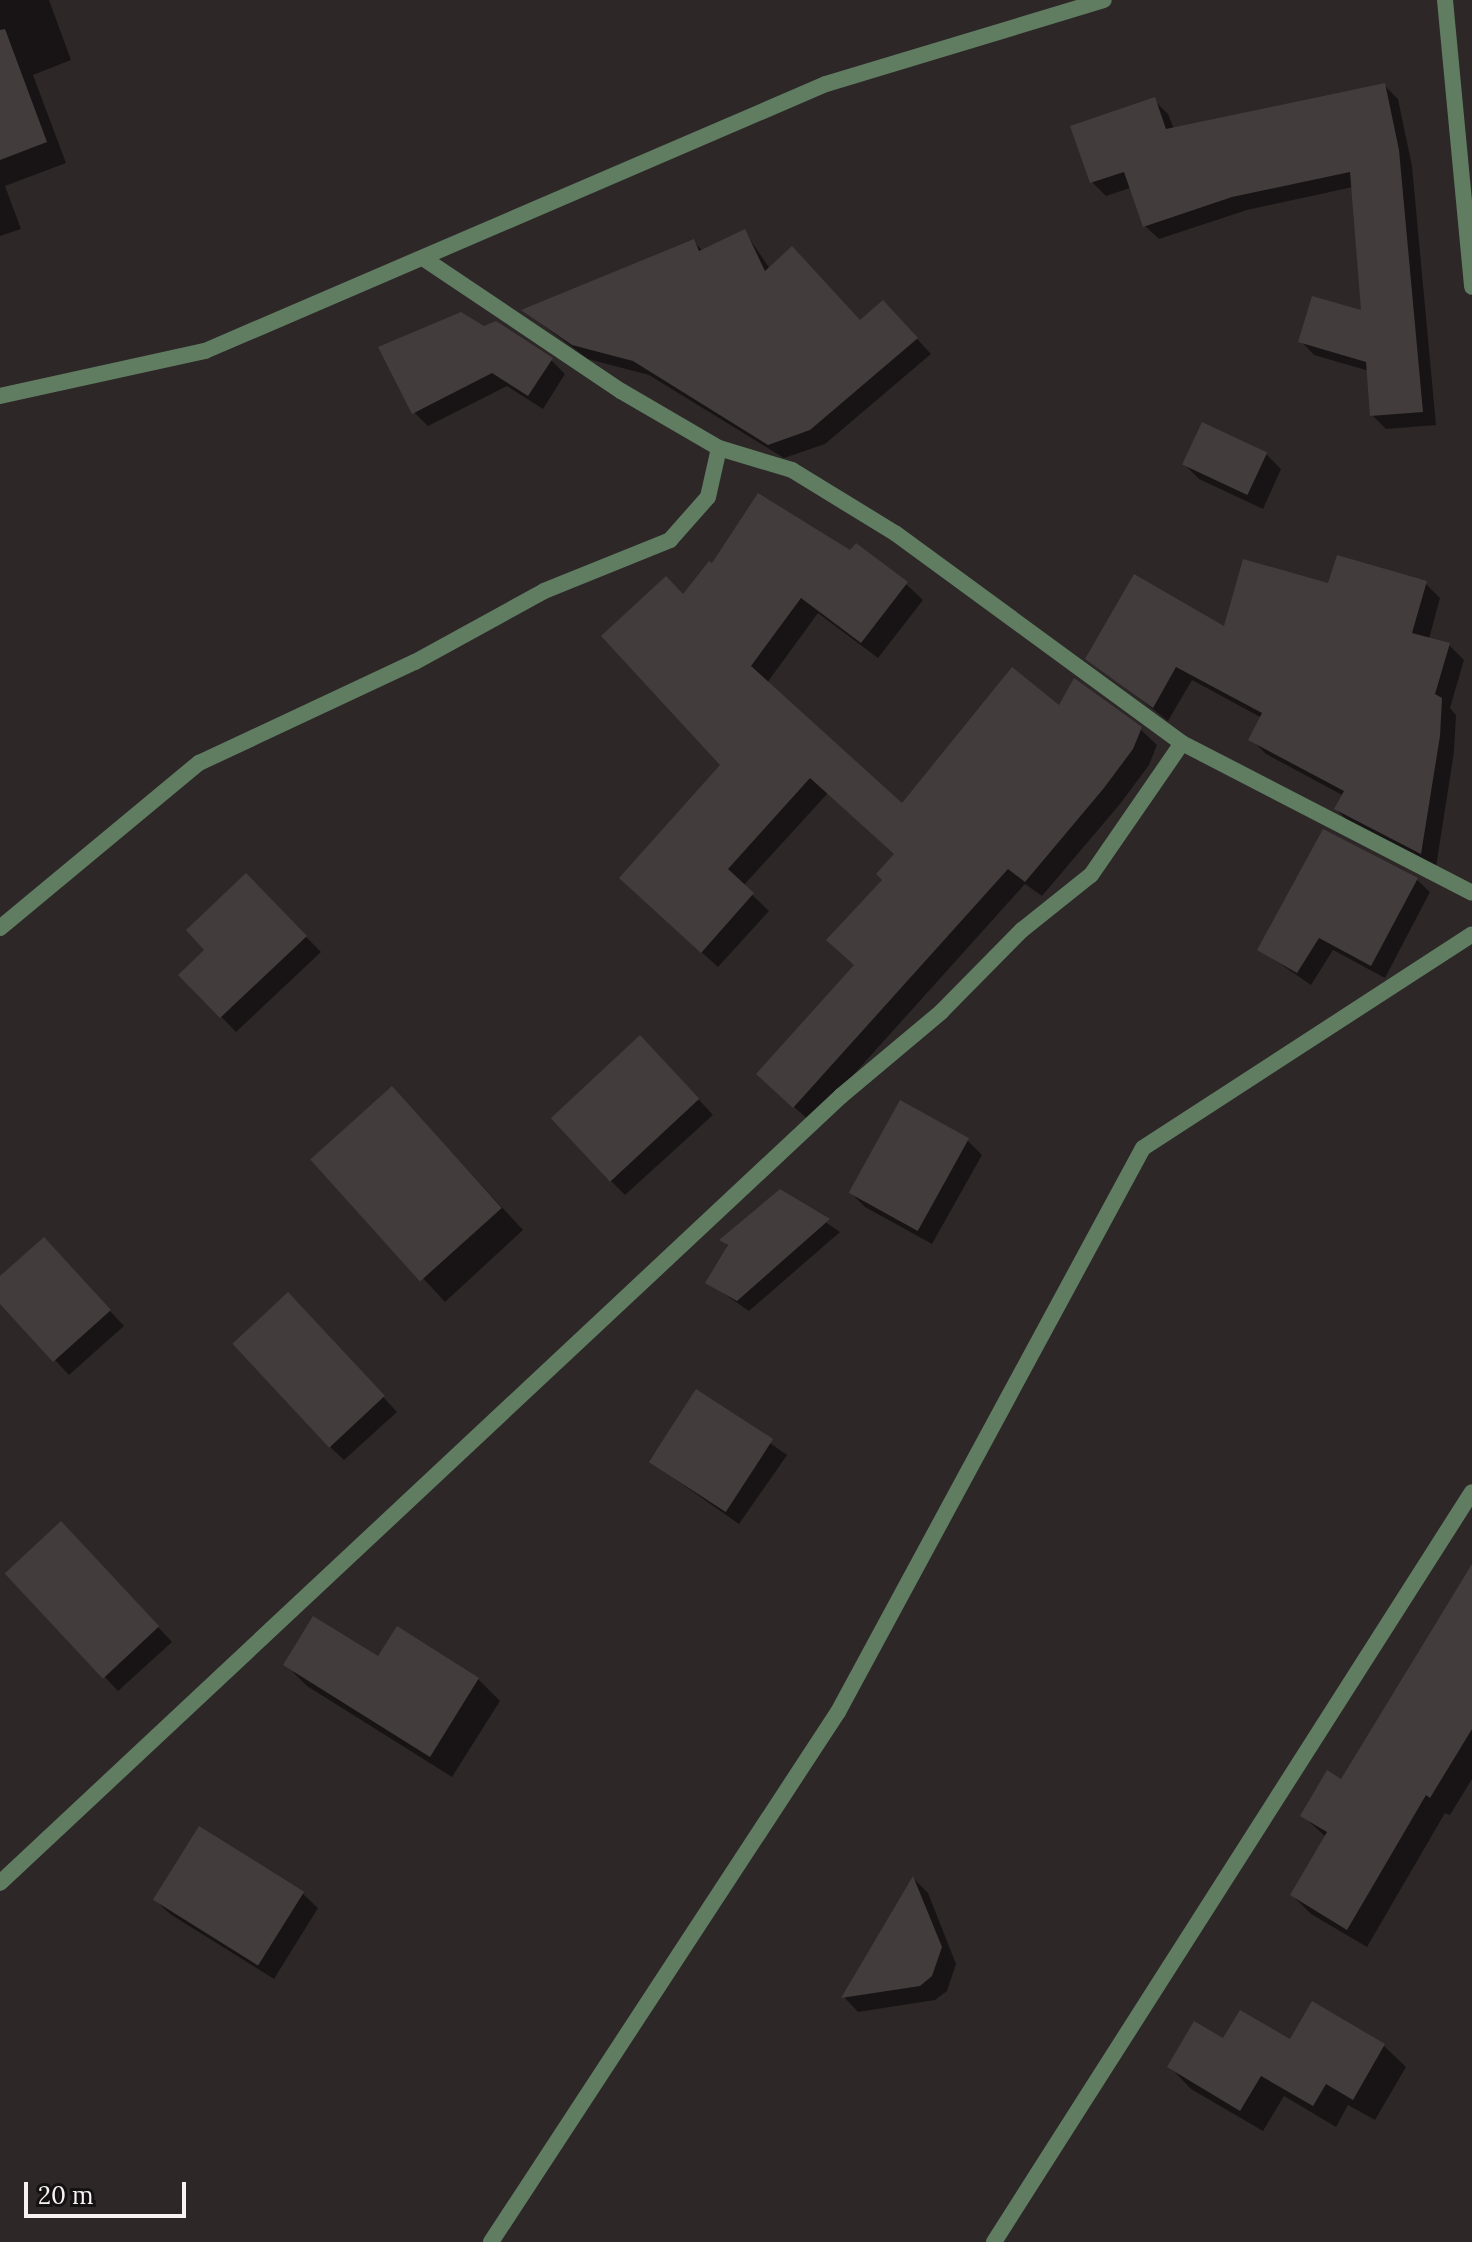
<!DOCTYPE html>
<html>
<head>
<meta charset="utf-8">
<style>
	body { margin:0 }
	#map { position:relative; width:1472px; height:2242px; overflow:hidden; background:#2d2728; font-family:Lora,serif }
	div>[style] { position:absolute }
	.shadow>* { inset:0; background:#0007; transform-origin:0 0 }
	.building>* { inset:0; background:#423c3d; transform-origin:0 0 }
	.minor>* { height:16px; margin:-8px; padding:0 8px; transform-origin:8px; border-radius:8px; background:#607d62 }
	.tertiary>* { height:16px; margin:-8px; padding:0 8px; transform-origin:8px; border-radius:8px; background:#607d62 }
	span { translate:-50% -50%; white-space:nowrap; text-align:center; line-height:1.15; -webkit-text-stroke:6px #131111; paint-order:stroke }
	.scale { position:absolute; left:24px; top:2182px; width:162px; height:36px; box-sizing:border-box; border:4px solid #f7f3f4; border-top:0; padding-left:10px; font-size:24px; line-height:28px; white-space:nowrap; color:#f7f3f4; -webkit-text-stroke:6px #131111; paint-order:stroke }
</style>
</head>
<body>
<div id="map">
	<div class="shadow">
		<i style="clip-path:polygon(0 0,49px 0,71px 60px,33px 75px,66px 163px,5px 186px,21px 229px,0 236px)"></i>
		<i style="clip-path:polygon(1384px 85px,1398px 99px,1412px 166px,1436px 425px,1386px 429px,1372px 415px,1369px 371px,1314px 355px,1301px 341px,1363px 313px,1353px 187px,1247px 210px,1159px 239px,1145px 226px,1130px 188px,1106px 196px,1092px 182px,1154px 100px,1168px 114px,1174px 129px)"></i>
		<i style="clip-path:polygon(745px 232px,770px 269px,861px 322px,897px 317px,931px 354px,825px 444px,784px 458px,649px 375px,588px 359px,524px 311px,693px 241px,703px 251px)"></i>
		<i style="clip-path:polygon(484px 328px,551px 360px,565px 374px,543px 409px,507px 386px,428px 426px,414px 412px)"></i>
		<i style="clip-path:polygon(1266px 454px,1281px 469px,1263px 509px,1199px 479px,1184px 464px)"></i>
		<i style="clip-path:polygon(1425px 583px,1440px 598px,1429px 639px,1449px 645px,1464px 660px,1450px 708px,1456px 715px,1454px 752px,1436px 867px,1351px 824px,1336px 809px,1344px 796px,1266px 754px,1251px 739px,1262px 718px,1192px 680px,1168px 721px,1088px 658px,1225px 629px,1329px 586px)"></i>
		<i style="clip-path:polygon(906px 584px,923px 600px,878px 658px,818px 613px,767px 683px,902px 806px,1059px 708px,1140px 729px,1157px 745px,1149px 765px,1120px 804px,1042px 896px,1025px 884px,811px 1122px,775px 1090px,856px 966px,896px 855px,828px 793px,743px 886px,769px 911px,718px 967px,637px 894px,723px 765px,684px 597px)"></i>
		<i style="clip-path:polygon(246px 876px,321px 952px,236px 1032px,181px 975px,207px 950px)"></i>
		<i style="clip-path:polygon(1416px 879px,1430px 892px,1385px 978px,1333px 950px,1311px 985px,1260px 950px)"></i>
		<i style="clip-path:polygon(655px 1052px,713px 1115px,625px 1195px,610px 1180px)"></i>
		<i style="clip-path:polygon(413px 1111px,523px 1230px,445px 1302px,314px 1160px)"></i>
		<i style="clip-path:polygon(967px 1140px,982px 1155px,932px 1244px,865px 1207px,850px 1192px)"></i>
		<i style="clip-path:polygon(781px 1192px,840px 1232px,749px 1311px,707px 1282px,729px 1247px,722px 1240px)"></i>
		<i style="clip-path:polygon(58px 1255px,124px 1326px,69px 1375px,0 1301px,0 1279px)"></i>
		<i style="clip-path:polygon(303px 1310px,397px 1412px,344px 1460px,329px 1446px)"></i>
		<i style="left:697px;top:1392px;width:110px;height:84px;rotate:35deg"></i>
		<i style="clip-path:polygon(76px 1539px,172px 1642px,118px 1691px,104px 1676px)"></i>
		<i style="clip-path:polygon(1472px 1608px,1472px 1779px,1450px 1815px,1445px 1813px,1367px 1947px,1311px 1914px,1292px 1895px,1326px 1837px,1303px 1816px,1342px 1782px)"></i>
		<i style="clip-path:polygon(285px 1664px,478px 1679px,500px 1701px,452px 1777px,307px 1686px)"></i>
		<i style="clip-path:polygon(200px 1829px,303px 1894px,318px 1908px,274px 1979px,170px 1914px,155px 1900px)"></i>
		<i style="clip-path:polygon(914px 1879px,928px 1893px,956px 1964px,947px 1991px,935px 2000px,858px 2012px,844px 1997px)"></i>
		<i style="clip-path:polygon(1312px 2004px,1384px 2046px,1406px 2067px,1375px 2120px,1348px 2105px,1336px 2127px,1284px 2096px,1263px 2131px,1191px 2089px,1170px 2067px,1224px 2041px,1291px 2042px)"></i>
	</div>
	<div class="building">
		<i style="clip-path:polygon(5px 29px,47px 142px,0 160px,0 30px)"></i>
		<i style="clip-path:polygon(1385px 83px,1399px 150px,1423px 412px,1370px 416px,1366px 362px,1298px 342px,1312px 296px,1361px 310px,1350px 172px,1232px 197px,1143px 227px,1124px 172px,1090px 183px,1070px 126px,1155px 97px,1166px 129px)"></i>
		<i style="clip-path:polygon(745px 229px,765px 271px,792px 246px,860px 320px,883px 300px,918px 338px,810px 430px,768px 445px,633px 361px,572px 345px,521px 310px,694px 239px,699px 251px)"></i>
		<i style="clip-path:polygon(461px 312px,484px 326px,496px 321px,553px 358px,528px 396px,492px 373px,412px 414px,378px 347px)"></i>
		<i style="left:1202px;top:422px;width:72px;height:47px;rotate:25deg"></i>
		<i style="clip-path:polygon(758px 493px,850px 550px,856px 543px,908px 582px,861px 643px,801px 598px,751px 666px,902px 803px,1012px 667px,1059px 705px,1074px 678px,1142px 727px,1133px 749px,1104px 788px,1025px 882px,1008px 869px,793px 1108px,756px 1074px,854px 965px,826px 940px,882px 880px,876px 874px,894px 854px,810px 778px,728px 869px,754px 893px,701px 953px,619px 878px,720px 765px,601px 636px,666px 576px,683px 594px,709px 561px,712px 563px)"></i>
		<i style="clip-path:polygon(1337px 555px,1427px 581px,1412px 633px,1450px 643px,1435px 694px,1442px 698px,1440px 736px,1421px 854px,1334px 809px,1344px 791px,1248px 740px,1262px 713px,1176px 667px,1153px 708px,1085px 659px,1134px 574px,1224px 626px,1243px 559px,1328px 583px)"></i>
		<i style="clip-path:polygon(1323px 829px,1418px 878px,1371px 966px,1319px 938px,1297px 973px,1257px 950px)"></i>
		<i style="clip-path:polygon(246px 873px,307px 936px,220px 1018px,178px 975px,204px 950px,186px 930px)"></i>
		<i style="left:640px;top:1035px;width:87px;height:122px;rotate:47deg"></i>
		<i style="left:392px;top:1086px;width:164px;height:110px;rotate:48deg"></i>
		<i style="left:900px;top:1100px;width:79px;height:106px;rotate:29deg"></i>
		<i style="clip-path:polygon(780px 1189px,830px 1219px,737px 1301px,705px 1283px,728px 1245px,719px 1240px)"></i>
		<i style="clip-path:polygon(44px 1237px,111px 1310px,53px 1362px,0 1304px,0 1276px)"></i>
		<i style="left:288px;top:1292px;width:142px;height:76px;rotate:47deg"></i>
		<i style="left:696px;top:1389px;width:92px;height:87px;rotate:33deg"></i>
		<i style="left:61px;top:1521px;width:144px;height:77px;rotate:47deg"></i>
		<i style="clip-path:polygon(1472px 1564px,1472px 1729px,1430px 1798px,1426px 1795px,1347px 1930px,1290px 1895px,1327px 1832px,1300px 1816px,1327px 1770px,1341px 1779px)"></i>
		<i style="clip-path:polygon(313px 1616px,378px 1656px,397px 1626px,479px 1678px,430px 1757px,283px 1665px)"></i>
		<i style="left:199px;top:1826px;width:124px;height:87px;rotate:32deg"></i>
		<i style="clip-path:polygon(913px 1876px,942px 1947px,932px 1976px,920px 1986px,841px 1998px)"></i>
		<i style="clip-path:polygon(1312px 2001px,1385px 2044px,1353px 2100px,1326px 2084px,1313px 2106px,1261px 2076px,1240px 2111px,1167px 2067px,1194px 2021px,1223px 2038px,1240px 2010px,1290px 2039px)"></i>
	</div>
	<div class="minor">
		<i style="left:423px;top:258px;width:239px;rotate:33.9deg"></i>
		<i style="left:621px;top:391px;width:113px;rotate:30.2deg"></i>
		<i style="left:719px;top:448px;width:76px;rotate:16.8deg"></i>
		<i style="left:792px;top:470px;width:121px;rotate:31.5deg"></i>
		<i style="left:895px;top:533px;width:356px;rotate:36.2deg"></i>
		<i style="left:0;top:396px;width:210px;rotate:-12.4deg"></i>
		<i style="left:205px;top:351px;width:676px;rotate:-23.27deg"></i>
		<i style="left:826px;top:84px;width:290px;rotate:-16.8deg"></i>
		<i style="left:0;top:928px;width:259px;rotate:-39.7deg"></i>
		<i style="left:199px;top:763px;width:238px;rotate:-25.1deg"></i>
		<i style="left:415px;top:662px;width:147px;rotate:-28.8deg"></i>
		<i style="left:544px;top:591px;width:136px;rotate:-22deg"></i>
		<i style="left:670px;top:540px;width:57px;rotate:-48.5deg"></i>
		<i style="left:708px;top:497px;width:50px;rotate:-77.3deg"></i>
		<i style="left:0;top:1883px;width:1152px;rotate:-43.1deg"></i>
		<i style="left:841px;top:1096px;width:131px;rotate:-40deg"></i>
		<i style="left:941px;top:1012px;width:115px;rotate:-45.4deg"></i>
		<i style="left:1022px;top:930px;width:88px;rotate:-38.6deg"></i>
		<i style="left:1091px;top:875px;width:160px;rotate:-55.4deg"></i>
		<i style="left:1182px;top:743px;width:326px;rotate:27.3deg"></i>
		<i style="left:491px;top:2242px;width:633px;rotate:-56.79deg"></i>
		<i style="left:838px;top:1712px;width:641px;rotate:-61.6deg"></i>
		<i style="left:1143px;top:1148px;width:392px;rotate:-33deg"></i>
		<i style="left:994px;top:2242px;width:889px;rotate:-57.49deg"></i>
	</div>
	<div class="tertiary">
		<i style="left:1445px;top:0;width:288px;rotate:84.6deg"></i>
	</div>
	<div class="scale">20 m</div>
</div>
</body>
</html>
